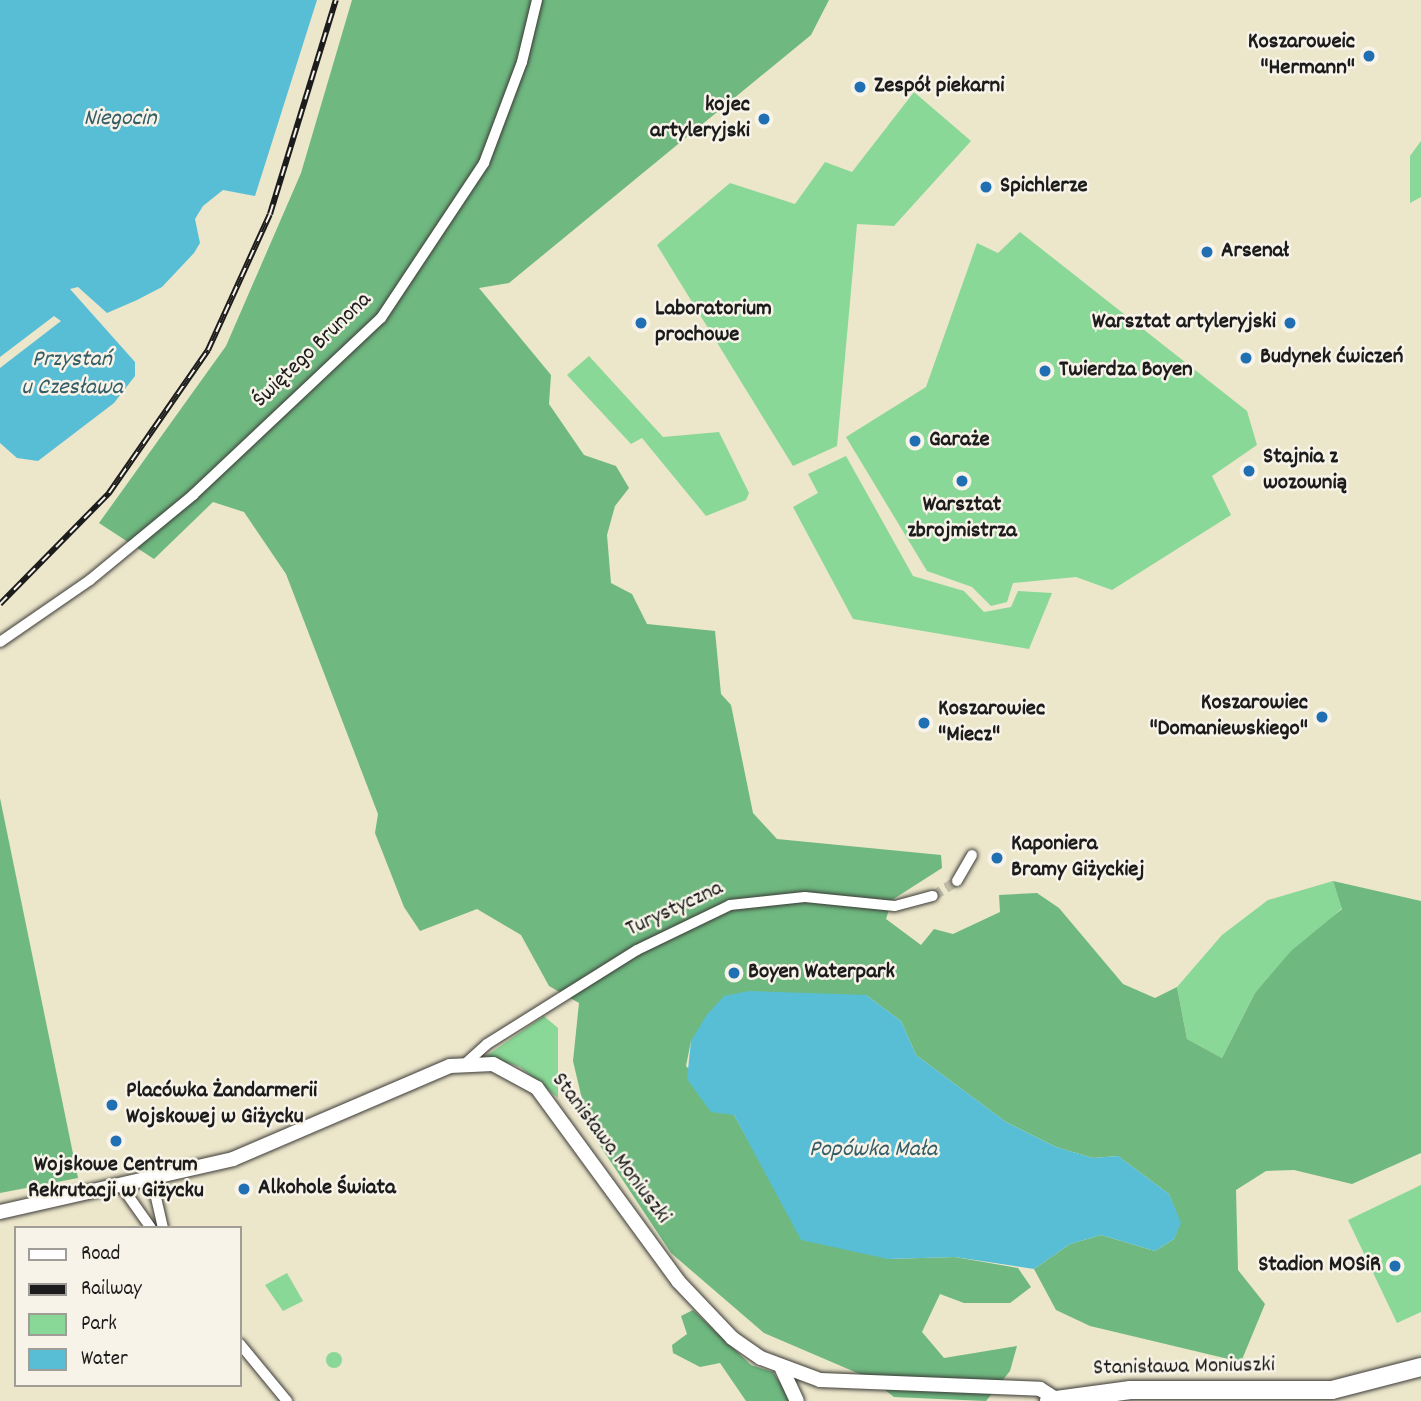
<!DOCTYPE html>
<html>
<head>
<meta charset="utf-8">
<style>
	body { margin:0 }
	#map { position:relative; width:1421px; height:1401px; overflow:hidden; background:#ece6cb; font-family:Dekko,sans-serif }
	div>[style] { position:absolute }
	.green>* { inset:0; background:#8ad897 }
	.round { border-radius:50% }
	.forest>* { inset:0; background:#6fb880 }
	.water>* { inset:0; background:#58bed6 }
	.minor-tunnel>* { height:10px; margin-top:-5px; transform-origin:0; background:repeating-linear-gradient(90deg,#c2bea8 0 10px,transparent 0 15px) }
	.roads { filter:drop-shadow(0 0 2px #3b3a36) drop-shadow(0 0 2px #3b3a36) }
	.minor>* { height:10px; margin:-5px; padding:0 5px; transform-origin:5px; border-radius:5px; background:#fff }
	.tertiary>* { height:14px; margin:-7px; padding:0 7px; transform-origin:7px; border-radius:7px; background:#fff }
	.primary>* { height:18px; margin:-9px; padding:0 9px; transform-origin:9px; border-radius:9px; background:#fff }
	.rail>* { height:6px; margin-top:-3px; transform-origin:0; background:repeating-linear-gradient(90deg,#f7f3e8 0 10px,#1c1c1c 0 20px); box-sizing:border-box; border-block:2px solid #1c1c1c }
	.dots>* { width:19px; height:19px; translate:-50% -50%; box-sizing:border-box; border:4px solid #f7f3e8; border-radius:50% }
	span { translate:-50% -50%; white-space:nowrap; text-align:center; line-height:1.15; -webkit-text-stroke:5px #f7f3e8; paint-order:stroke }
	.poi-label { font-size:23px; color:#1c1c1c; font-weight:700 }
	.right { translate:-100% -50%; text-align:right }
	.left { translate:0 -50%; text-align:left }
	.street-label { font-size:23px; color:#1c1c1c }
	.water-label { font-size:24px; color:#345d66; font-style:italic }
	.legend { position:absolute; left:14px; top:1226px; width:228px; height:161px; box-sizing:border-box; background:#f7f3e8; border:2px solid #9f9d96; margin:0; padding:9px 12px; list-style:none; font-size:21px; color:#1c1c1c }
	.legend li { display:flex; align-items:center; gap:14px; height:35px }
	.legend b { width:35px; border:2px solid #9f9d96 }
</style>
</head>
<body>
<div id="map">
	<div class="green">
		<i style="clip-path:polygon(914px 92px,971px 141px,894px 226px,857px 224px,837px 446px,793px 466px,657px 245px,730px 183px,795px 204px,825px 162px,852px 172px)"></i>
		<i style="clip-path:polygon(1421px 141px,1421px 197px,1410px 203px,1410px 156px)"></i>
		<i style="clip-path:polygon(1020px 232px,1247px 411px,1257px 445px,1212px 476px,1231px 515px,1112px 590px,1076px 577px,1013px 583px,1007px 602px,991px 606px,972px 587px,927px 571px,846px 437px,926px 387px,977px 243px,998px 253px)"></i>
		<i style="clip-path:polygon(589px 356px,663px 437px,719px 432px,749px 493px,746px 500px,706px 516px,642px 438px,631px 444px,567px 375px)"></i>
		<i style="clip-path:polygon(846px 456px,913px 576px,964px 591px,984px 612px,1011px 607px,1018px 591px,1052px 593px,1029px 649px,853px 619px,793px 507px,818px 493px,808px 474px)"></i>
		<i style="clip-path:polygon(1333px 881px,1342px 908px,1255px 993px,1222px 1058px,1187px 1039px,1177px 987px,1222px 935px,1268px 900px)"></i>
		<i style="clip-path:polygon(544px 1016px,558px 1028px,558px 1098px,520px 1067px,486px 1056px)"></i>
		<i style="clip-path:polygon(1421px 1185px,1421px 1312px,1397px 1323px,1348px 1220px)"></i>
		<i style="clip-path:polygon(287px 1273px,303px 1301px,283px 1311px,265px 1285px)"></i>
		<i class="round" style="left:326px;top:1352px;width:16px;height:16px"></i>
	</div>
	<div class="forest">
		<i style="clip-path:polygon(352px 0,829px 0,811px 35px,509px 283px,479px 288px,551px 375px,549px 404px,584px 455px,616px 466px,629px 488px,615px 506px,607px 535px,611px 583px,632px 594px,647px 624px,715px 631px,721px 694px,731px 705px,753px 813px,777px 839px,941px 855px,942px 868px,892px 900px,886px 919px,921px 945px,934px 929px,953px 934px,1000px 912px,999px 895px,1037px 893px,1059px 908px,1123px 984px,1155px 998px,1177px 987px,1187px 1039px,1222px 1058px,1255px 993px,1291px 951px,1342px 909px,1333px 881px,1421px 901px,1421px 1153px,1352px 1184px,1294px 1170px,1266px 1171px,1236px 1190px,1238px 1270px,1265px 1304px,1241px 1362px,1090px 1326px,1056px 1310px,1034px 1269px,1070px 1244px,1101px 1235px,1155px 1251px,1174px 1239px,1180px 1223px,1169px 1194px,1118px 1156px,1093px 1158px,1056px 1147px,1006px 1122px,916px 1055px,901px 1021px,866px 995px,809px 995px,691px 1041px,686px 1066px,734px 1115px,780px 1198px,888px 1259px,955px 1257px,1018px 1268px,1031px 1287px,1010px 1303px,964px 1303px,940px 1294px,922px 1332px,944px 1358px,1017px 1346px,1010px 1371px,986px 1401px,894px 1397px,869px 1378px,764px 1333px,671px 1253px,589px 1129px,573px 1061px,579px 1003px,549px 986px,521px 935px,477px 909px,420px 931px,404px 907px,375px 833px,378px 814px,286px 574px,244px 512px,213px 502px,154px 559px,99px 523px,226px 346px,301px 173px)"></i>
		<i style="clip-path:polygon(0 798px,78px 1178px,0 1193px)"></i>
		<i style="clip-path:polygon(693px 1310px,751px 1365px,773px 1372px,792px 1401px,746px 1401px,720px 1363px,700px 1367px,673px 1353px,672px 1345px,687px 1334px,681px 1316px)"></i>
	</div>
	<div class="water">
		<i style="clip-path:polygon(0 0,317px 0,255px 196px,223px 190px,203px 206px,195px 219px,200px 243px,194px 253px,162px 287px,137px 300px,107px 313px,78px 287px,70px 289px,135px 362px,135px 376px,114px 403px,38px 461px,17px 458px,0 443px,0 368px,61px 321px,54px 316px,0 357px)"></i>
		<i style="clip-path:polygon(749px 991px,866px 995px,901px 1021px,916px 1055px,1006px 1122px,1056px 1147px,1093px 1158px,1118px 1156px,1169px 1194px,1181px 1223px,1174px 1239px,1155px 1251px,1101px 1235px,1070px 1244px,1034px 1269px,955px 1257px,888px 1259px,801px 1240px,734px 1115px,711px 1112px,687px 1079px,691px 1041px,706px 1016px,724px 996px)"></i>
	</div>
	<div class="minor-tunnel">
		<i style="left:933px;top:896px;width:28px;rotate:-32deg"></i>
	</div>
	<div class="roads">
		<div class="minor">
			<i style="left:0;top:642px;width:109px;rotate:-34.6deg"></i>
			<i style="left:90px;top:580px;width:134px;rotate:-39.5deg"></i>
			<i style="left:193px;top:495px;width:258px;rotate:-43.3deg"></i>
			<i style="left:381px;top:318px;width:186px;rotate:-56.4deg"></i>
			<i style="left:484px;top:163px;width:108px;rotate:-69.4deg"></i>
			<i style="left:522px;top:62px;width:64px;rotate:-76.4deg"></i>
			<i style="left:957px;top:881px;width:30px;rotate:-60deg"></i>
			<i style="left:466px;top:1063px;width:28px;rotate:-42deg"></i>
			<i style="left:487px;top:1044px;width:177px;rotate:-32.1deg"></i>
			<i style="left:637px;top:950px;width:103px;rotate:-25.8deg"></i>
			<i style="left:730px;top:905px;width:75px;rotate:-6.1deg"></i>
			<i style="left:805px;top:897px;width:90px;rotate:5.7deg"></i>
			<i style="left:895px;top:906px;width:39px;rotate:-15deg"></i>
			<i style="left:152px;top:1180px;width:49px;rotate:77.1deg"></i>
			<i style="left:122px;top:1187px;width:50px;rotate:54.7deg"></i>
			<i style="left:240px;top:1344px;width:74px;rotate:50.5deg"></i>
		</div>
		<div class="tertiary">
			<i style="left:0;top:1212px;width:239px;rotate:-12.8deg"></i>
			<i style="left:233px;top:1159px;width:236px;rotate:-23.2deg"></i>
			<i style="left:450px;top:1066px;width:43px;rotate:-2.7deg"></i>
			<i style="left:493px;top:1064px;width:50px;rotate:28.6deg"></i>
			<i style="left:537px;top:1088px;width:239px;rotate:53.8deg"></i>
			<i style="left:678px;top:1281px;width:79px;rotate:46.5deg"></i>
			<i style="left:732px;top:1338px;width:35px;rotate:35deg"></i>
			<i style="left:761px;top:1358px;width:63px;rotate:20.4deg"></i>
			<i style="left:820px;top:1380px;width:220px;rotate:2.3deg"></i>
			<i style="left:1040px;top:1389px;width:19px;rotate:32deg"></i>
			<i style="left:782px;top:1369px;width:35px;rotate:65deg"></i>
		</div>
		<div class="primary">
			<i style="left:1049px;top:1401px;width:82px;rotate:-7.7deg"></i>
			<i style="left:1130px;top:1390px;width:202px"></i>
			<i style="left:1332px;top:1390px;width:92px;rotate:-14.5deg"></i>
		</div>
	</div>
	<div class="rail">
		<i style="left:0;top:604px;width:156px;rotate:-45.5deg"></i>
		<i style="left:109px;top:493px;width:174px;rotate:-55.3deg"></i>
		<i style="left:208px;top:350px;width:149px;rotate:-65.5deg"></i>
		<i style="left:270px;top:214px;width:224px;rotate:-72.9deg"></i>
	</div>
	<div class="dots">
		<i style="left:1369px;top:56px;background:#1f6fb2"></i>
		<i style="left:860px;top:87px;background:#1f6fb2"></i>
		<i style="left:764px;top:119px;background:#1f6fb2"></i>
		<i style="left:986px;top:187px;background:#1f6fb2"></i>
		<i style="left:1207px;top:252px;background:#1f6fb2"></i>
		<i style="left:641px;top:323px;background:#1f6fb2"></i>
		<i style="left:1290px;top:323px;background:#1f6fb2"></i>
		<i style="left:1246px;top:358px;background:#1f6fb2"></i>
		<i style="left:1045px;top:371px;background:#1f6fb2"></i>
		<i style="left:915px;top:441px;background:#1f6fb2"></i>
		<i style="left:1249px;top:471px;background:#1f6fb2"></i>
		<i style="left:962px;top:481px;background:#1f6fb2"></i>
		<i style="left:1322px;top:717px;background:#1f6fb2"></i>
		<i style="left:924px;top:723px;background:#1f6fb2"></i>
		<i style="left:997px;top:858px;background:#1f6fb2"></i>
		<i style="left:734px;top:973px;background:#1f6fb2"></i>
		<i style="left:112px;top:1105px;background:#1f6fb2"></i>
		<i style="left:116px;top:1141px;background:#1f6fb2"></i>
		<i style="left:244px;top:1189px;background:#1f6fb2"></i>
		<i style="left:1395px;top:1266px;background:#1f6fb2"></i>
	</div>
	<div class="poi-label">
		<span class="right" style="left:1355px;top:56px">Koszaroweic<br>"Hermann"</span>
		<span class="left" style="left:874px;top:87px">Zespół piekarni</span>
		<span class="right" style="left:750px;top:119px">kojec<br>artyleryjski</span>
		<span class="left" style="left:1000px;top:187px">Spichlerze</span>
		<span class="left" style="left:1221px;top:252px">Arsenał</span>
		<span class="left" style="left:655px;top:323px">Laboratorium<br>prochowe</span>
		<span class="right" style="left:1276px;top:323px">Warsztat artyleryjski</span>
		<span class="left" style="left:1260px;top:358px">Budynek ćwiczeń</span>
		<span class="left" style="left:1059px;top:371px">Twierdza Boyen</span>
		<span class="left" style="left:929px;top:441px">Garaże</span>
		<span class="left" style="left:1263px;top:471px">Stajnia z<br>wozownią</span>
		<span style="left:962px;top:519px">Warsztat<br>zbrojmistrza</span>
		<span class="right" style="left:1308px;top:717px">Koszarowiec<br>"Domaniewskiego"</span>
		<span class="left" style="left:938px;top:723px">Koszarowiec<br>"Miecz"</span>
		<span class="left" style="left:1011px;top:858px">Kaponiera<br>Bramy Giżyckiej</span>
		<span class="left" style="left:748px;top:973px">Boyen Waterpark</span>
		<span class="left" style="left:126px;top:1105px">Placówka Żandarmerii<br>Wojskowej w Giżycku</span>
		<span style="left:116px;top:1179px">Wojskowe Centrum<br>Rekrutacji w Giżycku</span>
		<span class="left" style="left:258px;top:1189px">Alkohole Świata</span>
		<span class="right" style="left:1381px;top:1266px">Stadion MOSiR</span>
	</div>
	<div class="street-label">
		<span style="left:313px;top:351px;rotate:-44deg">Świętego Brunona</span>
		<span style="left:675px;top:910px;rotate:-25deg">Turystyczna</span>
		<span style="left:610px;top:1149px;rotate:53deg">Stanisława Moniuszki</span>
		<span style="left:1184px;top:1368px;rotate:-1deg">Stanisława Moniuszki</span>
	</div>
	<div class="water-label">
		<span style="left:120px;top:120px">Niegocin</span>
		<span style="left:72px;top:375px">Przystań<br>u Czesława</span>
		<span style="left:873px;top:1151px">Popówka Mała</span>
	</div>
	<ul class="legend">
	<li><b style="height:9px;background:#fff"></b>Road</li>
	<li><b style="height:9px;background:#1c1c1c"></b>Railway</li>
	<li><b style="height:19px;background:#8ad897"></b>Park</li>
	<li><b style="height:19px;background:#58bed6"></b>Water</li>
	</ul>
</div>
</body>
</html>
